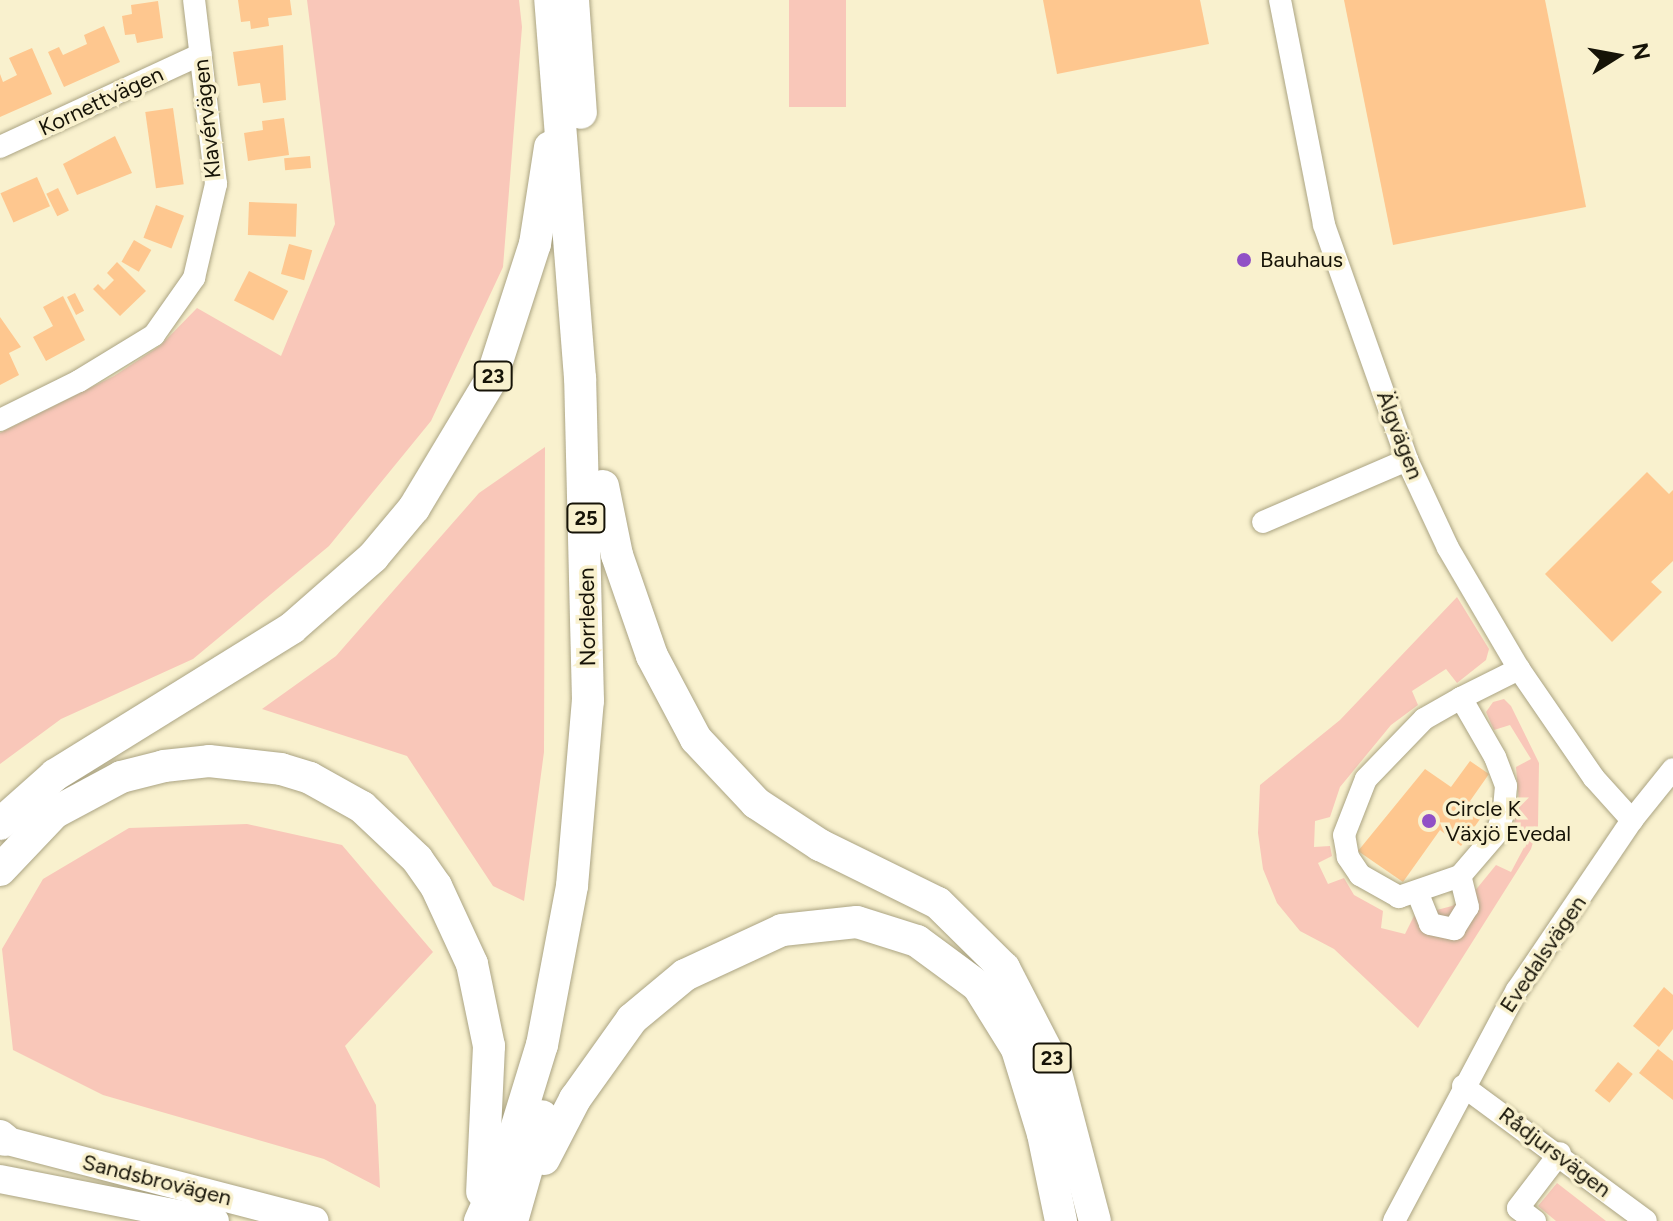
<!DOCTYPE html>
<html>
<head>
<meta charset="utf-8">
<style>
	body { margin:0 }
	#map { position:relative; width:1673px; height:1221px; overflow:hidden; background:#f9f1ce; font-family:Figtree,sans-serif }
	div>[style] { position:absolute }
	.green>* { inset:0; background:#f9c7b9; transform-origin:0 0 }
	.building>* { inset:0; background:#fec78f; transform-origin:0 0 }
	.roads { filter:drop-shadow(0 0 2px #aba483) drop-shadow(0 0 2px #aba483) }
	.minor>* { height:22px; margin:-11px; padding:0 11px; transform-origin:11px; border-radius:11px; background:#fff }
	.major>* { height:28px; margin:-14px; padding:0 14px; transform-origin:14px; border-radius:14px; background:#fff }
	.highway>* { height:32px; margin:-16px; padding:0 16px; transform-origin:16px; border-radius:16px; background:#fff }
	.dots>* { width:22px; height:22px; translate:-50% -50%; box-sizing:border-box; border:4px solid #f9f1ce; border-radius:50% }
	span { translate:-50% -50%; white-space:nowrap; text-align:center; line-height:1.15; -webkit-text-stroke:7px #f9f1ce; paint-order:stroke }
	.shield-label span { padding:2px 6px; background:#f9f1ce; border:2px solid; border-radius:6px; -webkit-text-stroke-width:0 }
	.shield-label { font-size:20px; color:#161307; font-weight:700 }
	.street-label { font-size:22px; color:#161307 }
	.poi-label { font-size:22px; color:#161307 }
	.left { translate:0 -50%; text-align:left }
	.north { position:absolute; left:1577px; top:16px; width:80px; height:80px; -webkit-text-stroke:6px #f9f1ce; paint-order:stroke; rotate:79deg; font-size:22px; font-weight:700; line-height:32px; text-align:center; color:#161307 }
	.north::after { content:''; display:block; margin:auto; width:28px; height:36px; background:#161307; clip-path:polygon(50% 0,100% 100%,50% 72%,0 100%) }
</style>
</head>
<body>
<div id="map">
	<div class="green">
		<i style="clip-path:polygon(307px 0,519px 0,522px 27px,503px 267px,431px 421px,329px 546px,193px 659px,61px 719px,0 764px,0 433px,114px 376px,160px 346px,197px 308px,281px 356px,335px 224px)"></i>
		<i style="left:789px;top:0;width:57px;height:107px"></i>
		<i style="clip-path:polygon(545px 447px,544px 752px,524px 901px,493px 886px,407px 756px,262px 709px,336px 656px,479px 493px)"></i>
		<i style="clip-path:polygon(1457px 597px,1489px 649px,1486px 660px,1457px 683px,1446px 669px,1412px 691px,1418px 705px,1391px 725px,1340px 787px,1330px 817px,1315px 821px,1314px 847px,1330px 846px,1332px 856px,1318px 863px,1328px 884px,1344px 878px,1354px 895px,1383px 911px,1381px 928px,1405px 934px,1414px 916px,1452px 906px,1474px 892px,1496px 865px,1511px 872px,1528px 840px,1513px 827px,1519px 803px,1516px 767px,1531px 759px,1510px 725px,1494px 730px,1486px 712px,1493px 702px,1504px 699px,1511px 706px,1539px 763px,1538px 826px,1531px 849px,1418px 1028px,1334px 949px,1300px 931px,1277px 903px,1263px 869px,1258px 833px,1260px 785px,1340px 720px)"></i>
		<i style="clip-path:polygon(247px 824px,342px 845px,433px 952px,345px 1046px,376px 1105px,380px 1188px,324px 1159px,103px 1095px,13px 1050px,2px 949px,43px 879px,129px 828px)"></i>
		<i style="clip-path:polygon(1557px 1183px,1606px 1221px,1556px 1221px,1538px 1206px)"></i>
	</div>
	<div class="building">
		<i style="clip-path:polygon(238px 0,290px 0,292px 15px,268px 18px,269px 26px,251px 29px,250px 21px,241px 22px)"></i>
		<i style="clip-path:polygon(1043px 0,1200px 0,1209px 44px,1057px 74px)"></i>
		<i style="clip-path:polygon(1344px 0,1545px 0,1586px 207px,1393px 245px)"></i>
		<i style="clip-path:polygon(158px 1px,163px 38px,137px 43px,135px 34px,125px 35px,122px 16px,132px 14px,131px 5px)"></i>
		<i style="clip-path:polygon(104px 26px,120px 62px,64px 87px,48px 52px,59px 47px,63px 55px,87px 44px,84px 35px)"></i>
		<i style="clip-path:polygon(283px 45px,286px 100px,263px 103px,260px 83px,238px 86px,233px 52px)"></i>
		<i style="clip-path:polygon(32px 48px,52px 94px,0 117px,0 74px,3px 82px,17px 75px,9px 58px)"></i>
		<i style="left:173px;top:108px;width:77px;height:28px;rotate:82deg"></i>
		<i style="clip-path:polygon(284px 118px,289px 155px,248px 161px,244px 133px,263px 130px,262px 121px)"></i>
		<i style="clip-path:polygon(115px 136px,132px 173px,77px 195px,63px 164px)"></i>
		<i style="left:310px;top:156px;width:12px;height:26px;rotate:85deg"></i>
		<i style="left:37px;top:177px;width:32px;height:40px;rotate:66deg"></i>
		<i style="left:58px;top:188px;width:25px;height:13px;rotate:64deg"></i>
		<i style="left:249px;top:202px;width:48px;height:33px;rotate:2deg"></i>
		<i style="left:156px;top:205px;width:30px;height:35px;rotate:21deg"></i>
		<i style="left:134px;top:240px;width:20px;height:25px;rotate:30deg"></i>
		<i style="left:289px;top:244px;width:24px;height:31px;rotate:15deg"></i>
		<i style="clip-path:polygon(117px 262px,146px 291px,120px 316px,93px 289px,98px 284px,104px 290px,114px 280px,107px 273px)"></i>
		<i style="left:249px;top:271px;width:44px;height:33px;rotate:27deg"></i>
		<i style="left:75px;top:293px;width:20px;height:9px;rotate:63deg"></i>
		<i style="clip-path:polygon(63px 296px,85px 340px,46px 361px,33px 337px,53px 326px,43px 307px)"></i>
		<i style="clip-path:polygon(0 317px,21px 347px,9px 353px,19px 375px,0 385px)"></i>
		<i style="clip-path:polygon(1647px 472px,1669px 494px,1673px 490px,1673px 561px,1651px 582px,1662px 592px,1612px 642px,1545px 574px)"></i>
		<i style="clip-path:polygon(1470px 761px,1489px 774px,1470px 801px,1485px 812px,1461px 846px,1440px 830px,1403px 882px,1358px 851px,1425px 769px,1451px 787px)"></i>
		<i style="clip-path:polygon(1664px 987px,1673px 995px,1673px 1029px,1659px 1047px,1633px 1026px)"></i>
		<i style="clip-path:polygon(1658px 1049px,1673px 1061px,1673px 1100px,1639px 1073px)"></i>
		<i style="left:1618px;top:1062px;width:19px;height:37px;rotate:39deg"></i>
	</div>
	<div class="roads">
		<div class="minor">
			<i style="left:1280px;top:0;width:229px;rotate:78.9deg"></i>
			<i style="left:1324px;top:225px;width:249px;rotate:70.5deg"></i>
			<i style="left:1407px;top:460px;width:97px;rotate:65deg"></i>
			<i style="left:1448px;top:548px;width:140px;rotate:59.6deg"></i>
			<i style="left:1519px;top:669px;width:132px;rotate:55.5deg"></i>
			<i style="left:1594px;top:778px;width:57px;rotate:47.9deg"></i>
			<i style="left:0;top:147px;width:221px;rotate:-24.8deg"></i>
			<i style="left:0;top:420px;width:88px;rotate:-26.3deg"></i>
			<i style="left:79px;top:381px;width:88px;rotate:-31.5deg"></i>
			<i style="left:154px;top:335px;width:70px;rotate:-54.9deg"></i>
			<i style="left:194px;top:278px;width:97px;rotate:-76.8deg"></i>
			<i style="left:216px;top:184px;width:185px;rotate:-96.8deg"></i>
			<i style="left:1263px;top:522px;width:157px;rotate:-23.3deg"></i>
			<i style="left:1461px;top:698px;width:68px;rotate:60deg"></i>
			<i style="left:1495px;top:757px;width:31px;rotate:69deg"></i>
			<i style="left:1506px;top:786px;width:25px;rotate:95deg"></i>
			<i style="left:1504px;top:811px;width:23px;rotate:108deg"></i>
			<i style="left:1497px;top:833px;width:57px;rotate:130.7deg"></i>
			<i style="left:1460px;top:876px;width:65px;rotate:161deg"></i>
			<i style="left:1399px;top:897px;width:45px;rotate:-150.6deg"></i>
			<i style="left:1360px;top:875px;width:22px;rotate:-124deg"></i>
			<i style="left:1348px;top:857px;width:22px;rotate:-100deg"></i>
			<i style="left:1344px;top:835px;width:60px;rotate:-68.6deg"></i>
			<i style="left:1366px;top:779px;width:83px;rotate:-46deg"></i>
			<i style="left:1424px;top:719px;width:43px;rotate:-29.6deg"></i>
			<i style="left:1461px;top:698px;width:65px;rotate:-26.6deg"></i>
			<i style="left:1418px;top:894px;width:32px;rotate:68deg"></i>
			<i style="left:1430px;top:924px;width:25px;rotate:12deg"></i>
			<i style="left:1454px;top:929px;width:26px;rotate:-58deg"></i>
			<i style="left:1468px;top:907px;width:32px;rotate:-104deg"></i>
			<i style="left:1463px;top:1086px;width:227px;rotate:36.4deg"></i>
			<i style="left:1394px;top:1221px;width:262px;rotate:-62deg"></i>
			<i style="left:1517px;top:990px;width:205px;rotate:-55.9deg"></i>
			<i style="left:1632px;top:820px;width:65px;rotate:-51.2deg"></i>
			<i style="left:1535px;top:1221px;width:21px;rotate:-143deg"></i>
			<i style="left:1518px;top:1208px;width:69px;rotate:-52.6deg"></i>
		</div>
		<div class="major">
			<i style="left:0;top:1139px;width:325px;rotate:14.6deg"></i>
			<i style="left:0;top:1179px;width:219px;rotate:11.1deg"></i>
		</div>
		<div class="highway">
			<i style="left:573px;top:0;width:113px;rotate:86deg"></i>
			<i style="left:603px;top:486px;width:70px;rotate:78.5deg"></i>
			<i style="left:617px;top:555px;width:107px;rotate:70.9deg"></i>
			<i style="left:652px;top:656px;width:94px;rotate:62.1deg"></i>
			<i style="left:696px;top:739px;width:88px;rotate:46.8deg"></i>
			<i style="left:756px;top:803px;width:77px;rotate:33.3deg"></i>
			<i style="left:820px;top:845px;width:131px;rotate:26.2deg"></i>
			<i style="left:938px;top:903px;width:93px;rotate:44.6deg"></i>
			<i style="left:1004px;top:968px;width:109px;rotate:62.7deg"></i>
			<i style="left:1054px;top:1065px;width:161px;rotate:75.3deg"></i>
			<i style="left:0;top:824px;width:74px;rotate:-41.7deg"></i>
			<i style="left:55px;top:775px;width:279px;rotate:-31.8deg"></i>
			<i style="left:292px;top:628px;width:108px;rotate:-41.2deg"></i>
			<i style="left:373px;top:557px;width:64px;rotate:-50.1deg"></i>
			<i style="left:414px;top:508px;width:149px;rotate:-59deg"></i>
			<i style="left:491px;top:380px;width:143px;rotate:-72.1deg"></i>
			<i style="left:535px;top:244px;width:98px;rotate:-81.2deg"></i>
			<i style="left:0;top:870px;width:79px;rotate:-46.5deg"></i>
			<i style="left:54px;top:813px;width:76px;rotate:-28.2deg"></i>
			<i style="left:121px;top:777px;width:44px;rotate:-14.3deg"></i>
			<i style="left:164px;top:766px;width:45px;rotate:-6.3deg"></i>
			<i style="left:209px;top:761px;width:72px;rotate:6.3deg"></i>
			<i style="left:281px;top:769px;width:30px;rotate:17deg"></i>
			<i style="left:310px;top:778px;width:60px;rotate:29.1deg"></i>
			<i style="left:362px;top:807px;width:76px;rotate:43.4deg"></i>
			<i style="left:417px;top:859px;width:33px;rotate:55deg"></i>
			<i style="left:436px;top:886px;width:86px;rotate:65.2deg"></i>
			<i style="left:472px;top:964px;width:84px;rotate:78.3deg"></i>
			<i style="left:489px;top:1046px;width:146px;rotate:92.7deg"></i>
			<i style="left:0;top:1136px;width:6px;rotate:39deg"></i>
			<i style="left:544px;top:1159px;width:68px;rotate:-62.7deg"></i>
			<i style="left:575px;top:1099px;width:98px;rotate:-54.5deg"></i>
			<i style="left:632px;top:1019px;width:69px;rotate:-39.7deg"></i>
			<i style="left:685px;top:975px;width:107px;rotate:-24.9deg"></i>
			<i style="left:782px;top:930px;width:75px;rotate:-6.1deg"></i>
			<i style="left:857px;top:922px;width:63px;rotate:17.6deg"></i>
			<i style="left:917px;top:941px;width:76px;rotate:36.4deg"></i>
			<i style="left:978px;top:986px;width:74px;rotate:58.2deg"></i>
			<i style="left:1017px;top:1049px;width:89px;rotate:73deg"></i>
			<i style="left:1043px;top:1134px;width:89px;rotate:78.3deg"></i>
			<i style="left:480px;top:1221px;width:61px;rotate:-65.9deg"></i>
			<i style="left:505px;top:1165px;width:126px;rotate:-72.9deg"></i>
			<i style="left:542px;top:1045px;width:162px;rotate:-79.3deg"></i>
			<i style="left:572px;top:886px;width:186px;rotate:-85.1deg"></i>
			<i style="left:588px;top:701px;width:323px;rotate:-91.4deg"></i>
			<i style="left:580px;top:378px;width:379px;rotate:-94.5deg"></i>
			<i style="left:512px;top:1221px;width:109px;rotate:-74.1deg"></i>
		</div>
	</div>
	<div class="dots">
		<i style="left:1244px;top:260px;background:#9150c6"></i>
		<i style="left:1429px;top:821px;background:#9150c6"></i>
	</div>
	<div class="shield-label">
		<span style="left:493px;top:376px">23</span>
		<span style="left:586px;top:518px">25</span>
		<span style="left:1052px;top:1058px">23</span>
	</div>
	<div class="street-label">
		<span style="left:101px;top:101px;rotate:-25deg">Kornettvägen</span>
		<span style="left:207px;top:119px;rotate:-96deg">Klavérvägen</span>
		<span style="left:1400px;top:435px;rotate:69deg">Älgvägen</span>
		<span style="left:587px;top:617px;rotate:-91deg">Norrleden</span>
		<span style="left:1543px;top:954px;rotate:-56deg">Evedalsvägen</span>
		<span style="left:1555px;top:1152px;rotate:37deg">Rådjursvägen</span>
		<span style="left:157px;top:1180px;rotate:14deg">Sandsbrovägen</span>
	</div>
	<div class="poi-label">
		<span class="left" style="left:1260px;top:260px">Bauhaus</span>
		<span class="left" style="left:1445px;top:821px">Circle K<br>Växjö Evedal</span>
	</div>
	<div class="north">N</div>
</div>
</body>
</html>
